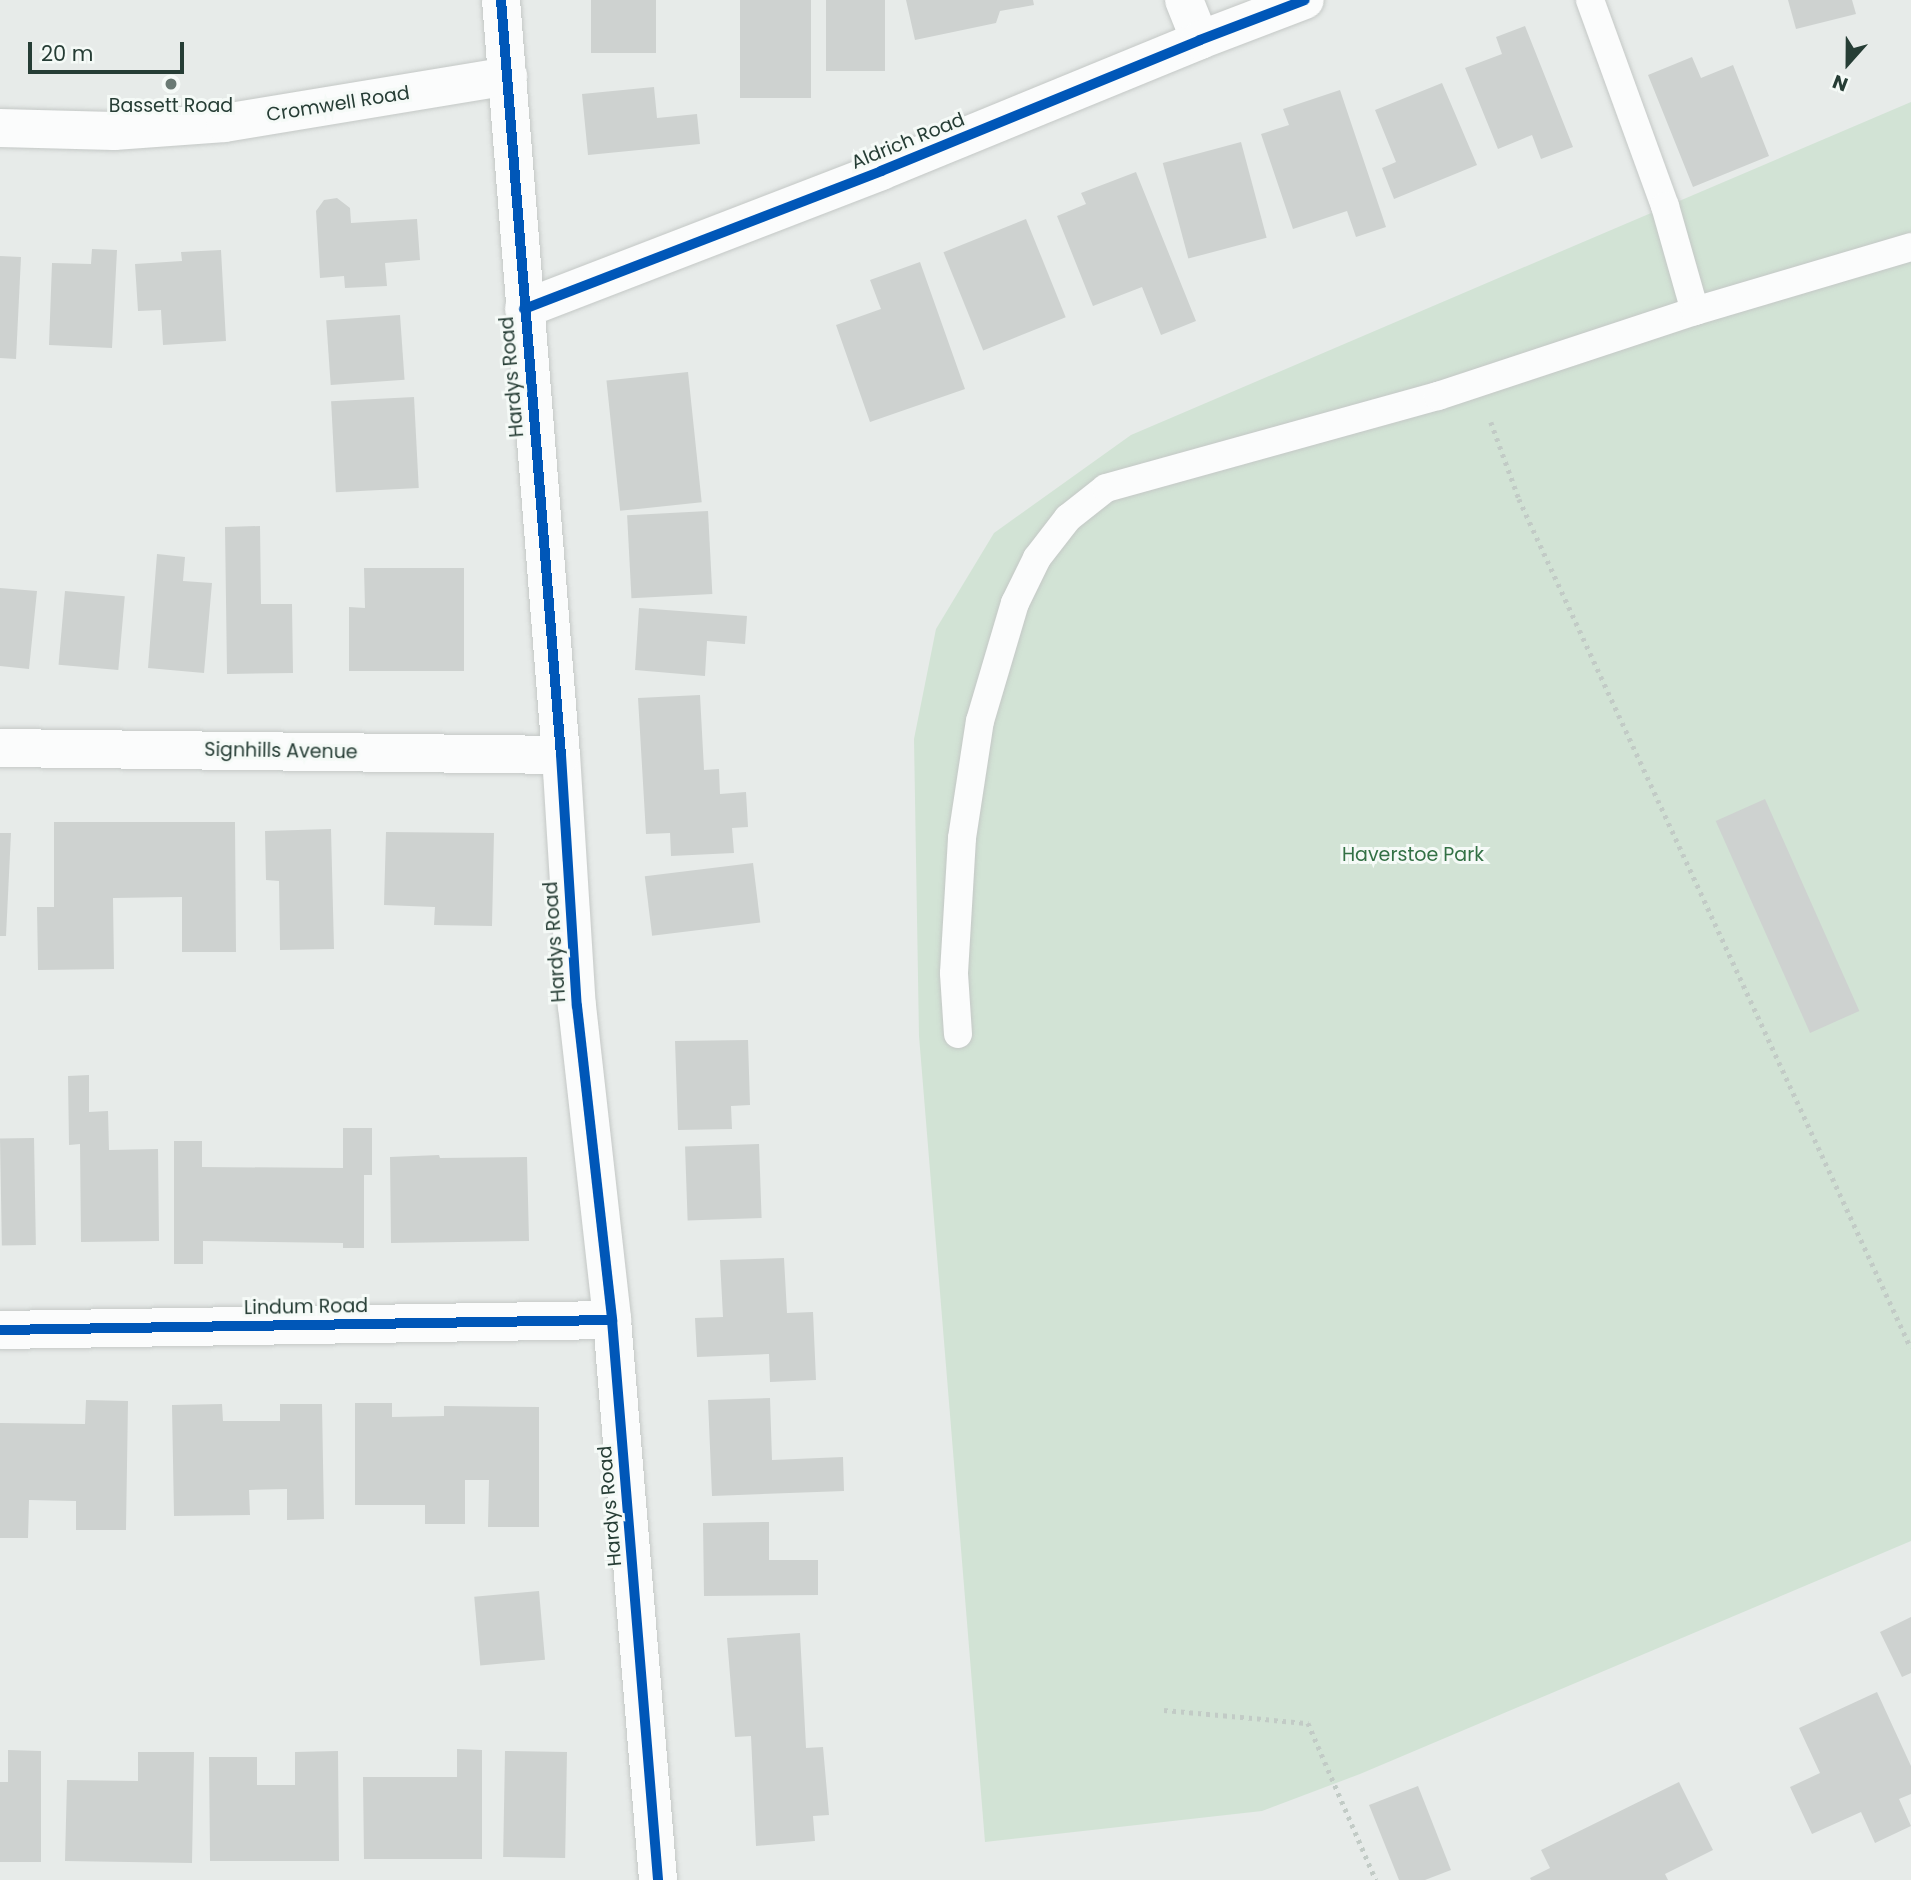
<!DOCTYPE html>
<html>
<head>
<meta charset="utf-8">
<style>
	body { margin:0 }
	#map { position:relative; width:1911px; height:1880px; overflow:hidden; background:#e7ebe9; font-family:Poppins,sans-serif }
	div>[style] { position:absolute }
	.green>* { inset:0; background:#d2e3d5 }
	.building>* { inset:0; background:#ced2d0; transform-origin:0 0 }
	.path>* { height:4.5px; margin-top:-2.25px; transform-origin:0; background:repeating-linear-gradient(90deg,#c2cbc6 0 3.5px,transparent 0 8.5px) }
	.roads { filter:drop-shadow(0 0 2px #c4c8c6) drop-shadow(0 0 2px #c4c8c6) }
	.lane>* { height:28px; margin:-14px; padding:0 14px; transform-origin:14px; border-radius:14px; background:#fbfcfc }
	.street>* { height:38px; margin:-19px; padding:0 19px; transform-origin:19px; border-radius:19px; background:#fbfcfc }
	.cycleway>* { height:10px; margin:-5px; padding:0 5px; transform-origin:5px; border-radius:5px; background:#0057b8 }
	.dots>* { width:19px; height:19px; translate:-50% -50%; box-sizing:border-box; border:4px solid #f5faf7; border-radius:50% }
	span { translate:-50% -50%; white-space:nowrap; text-align:center; line-height:1.15; -webkit-text-stroke:6px #f5faf7; paint-order:stroke }
	.street-label { font-size:19px; color:#263d35 }
	.poi-label { font-size:19px; color:#263d35 }
	.park-label { font-size:19px; color:#337145 }
	.north { position:absolute; left:1813px; top:28px; width:70px; height:70px; -webkit-text-stroke:5px #f5faf7; paint-order:stroke; rotate:201deg; font-size:19px; font-weight:700; line-height:28px; text-align:center; color:#263d35 }
	.north::after { content:''; display:block; margin:auto; width:24px; height:32px; background:#263d35; clip-path:polygon(50% 0,100% 100%,50% 72%,0 100%) }
	.scale { position:absolute; left:28px; top:42px; width:156px; height:32px; box-sizing:border-box; border:4px solid #263d35; border-top:0; padding-left:9px; font-size:21px; line-height:24px; white-space:nowrap; color:#263d35; -webkit-text-stroke:5px #f5faf7; paint-order:stroke }
</style>
</head>
<body>
<div id="map">
	<div class="green">
		<i style="clip-path:polygon(1911px 102px,1911px 1541px,1360px 1774px,1262px 1811px,985px 1842px,919px 1036px,914px 739px,936px 629px,994px 533px,1131px 435px)"></i>
	</div>
	<div class="building">
		<i style="left:591px;top:0;width:65px;height:53px"></i>
		<i style="left:740px;top:0;width:71px;height:98px"></i>
		<i style="left:826px;top:0;width:59px;height:71px"></i>
		<i style="clip-path:polygon(906px 0,1033px 0,1034px 5px,1000px 11px,996px 23px,915px 40px)"></i>
		<i style="clip-path:polygon(1788px 0,1852px 0,1856px 14px,1796px 29px)"></i>
		<i style="clip-path:polygon(1525px 26px,1573px 147px,1541px 159px,1532px 135px,1498px 149px,1465px 68px,1502px 54px,1496px 37px)"></i>
		<i style="clip-path:polygon(1692px 57px,1701px 78px,1733px 65px,1769px 156px,1693px 187px,1648px 75px)"></i>
		<i style="clip-path:polygon(1442px 83px,1477px 165px,1394px 199px,1382px 168px,1396px 162px,1375px 110px)"></i>
		<i style="clip-path:polygon(654px 87px,657px 118px,697px 114px,700px 144px,588px 155px,582px 94px)"></i>
		<i style="clip-path:polygon(1340px 90px,1386px 227px,1356px 237px,1347px 211px,1293px 229px,1261px 134px,1289px 125px,1283px 109px)"></i>
		<i style="left:1241px;top:142px;width:99px;height:81px;rotate:75deg"></i>
		<i style="clip-path:polygon(1136px 172px,1196px 321px,1161px 335px,1142px 287px,1093px 306px,1057px 216px,1086px 204px,1081px 193px)"></i>
		<i style="clip-path:polygon(337px 198px,350px 208px,351px 223px,417px 219px,420px 260px,385px 263px,387px 286px,345px 288px,344px 276px,320px 278px,316px 211px,324px 200px)"></i>
		<i style="left:1026px;top:219px;width:106px;height:89px;rotate:68deg"></i>
		<i style="clip-path:polygon(92px 249px,117px 250px,112px 348px,49px 345px,52px 263px,91px 264px)"></i>
		<i style="clip-path:polygon(221px 250px,226px 341px,163px 345px,161px 310px,138px 311px,135px 264px,182px 261px,181px 252px)"></i>
		<i style="clip-path:polygon(0 256px,21px 257px,16px 359px,0 358px)"></i>
		<i style="clip-path:polygon(920px 262px,965px 389px,870px 422px,836px 325px,881px 309px,870px 280px)"></i>
		<i style="left:400px;top:315px;width:65px;height:74px;rotate:86deg"></i>
		<i style="left:688px;top:372px;width:131px;height:82px;rotate:84deg"></i>
		<i style="left:414px;top:397px;width:91px;height:83px;rotate:87deg"></i>
		<i style="left:708px;top:511px;width:83px;height:81px;rotate:87deg"></i>
		<i style="clip-path:polygon(260px 526px,261px 604px,292px 604px,293px 673px,227px 674px,225px 527px)"></i>
		<i style="clip-path:polygon(157px 554px,185px 557px,183px 581px,212px 583px,204px 673px,148px 668px)"></i>
		<i style="clip-path:polygon(364px 568px,464px 568px,464px 671px,349px 671px,349px 607px,365px 608px)"></i>
		<i style="clip-path:polygon(0 588px,37px 591px,29px 669px,0 666px)"></i>
		<i style="left:65px;top:591px;width:60px;height:74px;rotate:5deg"></i>
		<i style="clip-path:polygon(639px 608px,747px 616px,745px 644px,707px 641px,705px 676px,635px 670px)"></i>
		<i style="clip-path:polygon(700px 695px,704px 770px,719px 769px,720px 794px,746px 792px,748px 827px,732px 828px,734px 853px,671px 856px,670px 833px,646px 834px,638px 698px)"></i>
		<i style="left:1765px;top:799px;width:232px;height:54px;rotate:66deg"></i>
		<i style="clip-path:polygon(54px 822px,235px 822px,236px 952px,182px 952px,182px 897px,113px 898px,114px 969px,38px 970px,37px 907px,54px 907px)"></i>
		<i style="clip-path:polygon(331px 829px,334px 949px,280px 950px,279px 881px,266px 880px,265px 831px)"></i>
		<i style="clip-path:polygon(386px 832px,494px 833px,492px 926px,434px 925px,435px 907px,384px 905px)"></i>
		<i style="clip-path:polygon(0 833px,11px 833px,6px 936px,0 936px)"></i>
		<i style="left:753px;top:863px;width:60px;height:109px;rotate:83deg"></i>
		<i style="clip-path:polygon(748px 1040px,750px 1105px,731px 1106px,732px 1129px,678px 1130px,675px 1041px)"></i>
		<i style="clip-path:polygon(89px 1075px,89px 1112px,108px 1111px,109px 1150px,158px 1149px,159px 1241px,81px 1242px,80px 1144px,69px 1145px,68px 1076px)"></i>
		<i style="clip-path:polygon(343px 1128px,372px 1128px,372px 1175px,364px 1175px,364px 1248px,343px 1248px,343px 1243px,203px 1241px,203px 1264px,174px 1264px,174px 1141px,202px 1141px,202px 1167px,343px 1168px)"></i>
		<i style="left:34px;top:1138px;width:107px;height:34px;rotate:89deg"></i>
		<i style="left:759px;top:1144px;width:74px;height:74px;rotate:88deg"></i>
		<i style="clip-path:polygon(439px 1155px,440px 1158px,527px 1157px,529px 1241px,391px 1243px,390px 1157px)"></i>
		<i style="clip-path:polygon(784px 1258px,787px 1313px,813px 1312px,816px 1380px,770px 1382px,769px 1354px,697px 1357px,695px 1318px,723px 1317px,720px 1260px)"></i>
		<i style="clip-path:polygon(770px 1398px,772px 1460px,843px 1457px,844px 1491px,712px 1496px,708px 1400px)"></i>
		<i style="clip-path:polygon(86px 1400px,128px 1401px,126px 1530px,76px 1530px,76px 1501px,29px 1500px,28px 1538px,0 1538px,0 1423px,85px 1424px)"></i>
		<i style="clip-path:polygon(355px 1403px,392px 1403px,392px 1417px,444px 1416px,444px 1406px,539px 1407px,539px 1527px,488px 1527px,489px 1480px,465px 1480px,465px 1524px,425px 1524px,425px 1505px,355px 1505px)"></i>
		<i style="clip-path:polygon(222px 1404px,223px 1421px,280px 1421px,280px 1404px,322px 1404px,324px 1519px,287px 1520px,287px 1489px,249px 1490px,250px 1515px,174px 1516px,172px 1405px)"></i>
		<i style="clip-path:polygon(769px 1522px,769px 1560px,818px 1560px,818px 1595px,704px 1596px,703px 1523px)"></i>
		<i style="left:539px;top:1591px;width:69px;height:65px;rotate:85deg"></i>
		<i style="clip-path:polygon(1911px 1617px,1911px 1673px,1902px 1677px,1880px 1632px)"></i>
		<i style="clip-path:polygon(800px 1633px,806px 1748px,823px 1747px,829px 1815px,813px 1816px,815px 1841px,756px 1846px,751px 1736px,735px 1737px,727px 1638px)"></i>
		<i style="clip-path:polygon(1877px 1692px,1911px 1766px,1911px 1794px,1899px 1799px,1911px 1826px,1875px 1843px,1861px 1812px,1812px 1834px,1790px 1787px,1820px 1773px,1799px 1728px)"></i>
		<i style="clip-path:polygon(457px 1749px,482px 1750px,482px 1859px,364px 1859px,363px 1777px,457px 1777px)"></i>
		<i style="clip-path:polygon(8px 1750px,41px 1751px,41px 1862px,0 1862px,0 1782px,8px 1782px)"></i>
		<i style="clip-path:polygon(338px 1751px,339px 1861px,210px 1861px,209px 1757px,257px 1757px,257px 1785px,295px 1785px,295px 1752px)"></i>
		<i style="left:505px;top:1751px;width:62px;height:106px;rotate:1deg"></i>
		<i style="clip-path:polygon(138px 1752px,194px 1752px,192px 1863px,65px 1861px,67px 1780px,138px 1781px)"></i>
		<i style="clip-path:polygon(1679px 1782px,1713px 1850px,1665px 1874px,1668px 1880px,1531px 1880px,1530px 1878px,1550px 1868px,1541px 1850px)"></i>
		<i style="clip-path:polygon(1418px 1786px,1451px 1870px,1425px 1880px,1399px 1880px,1369px 1805px)"></i>
	</div>
	<div class="path">
		<i style="left:1491px;top:422px;width:82px;rotate:70deg"></i>
		<i style="left:1519px;top:499px;width:935px;rotate:65.22deg"></i>
		<i style="left:1164px;top:1710px;width:145px;rotate:5.2deg"></i>
		<i style="left:1308px;top:1723px;width:171px;rotate:66.6deg"></i>
	</div>
	<div class="roads">
		<div class="lane">
			<i style="left:1590px;top:0;width:219px;rotate:70deg"></i>
			<i style="left:1665px;top:206px;width:109px;rotate:74.1deg"></i>
			<i style="left:958px;top:1034px;width:61px;rotate:-93.8deg"></i>
			<i style="left:954px;top:973px;width:135px;rotate:-86.6deg"></i>
			<i style="left:962px;top:838px;width:118px;rotate:-81.3deg"></i>
			<i style="left:980px;top:721px;width:123px;rotate:-73.5deg"></i>
			<i style="left:1015px;top:603px;width:50px;rotate:-63.9deg"></i>
			<i style="left:1037px;top:558px;width:51px;rotate:-52.2deg"></i>
			<i style="left:1068px;top:518px;width:48px;rotate:-38.3deg"></i>
			<i style="left:1106px;top:488px;width:345px;rotate:-15.5deg"></i>
			<i style="left:1438px;top:396px;width:271px;rotate:-18.3deg"></i>
			<i style="left:1695px;top:311px;width:225px;rotate:-16.5deg"></i>
		</div>
		<div class="street">
			<i style="left:501px;top:0;width:757px;rotate:85.46deg"></i>
			<i style="left:561px;top:755px;width:252px;rotate:86.4deg"></i>
			<i style="left:577px;top:1006px;width:316px;rotate:83.6deg"></i>
			<i style="left:612px;top:1320px;width:562px;rotate:85.3deg"></i>
			<i style="left:1184px;top:0;width:43px;rotate:68.2deg"></i>
			<i style="left:0;top:128px;width:114px;rotate:1.5deg"></i>
			<i style="left:114px;top:131px;width:111px;rotate:-4.1deg"></i>
			<i style="left:225px;top:123px;width:287px;rotate:-9.4deg"></i>
			<i style="left:524px;top:309px;width:383px;rotate:-21.1deg"></i>
			<i style="left:881px;top:171px;width:345px;rotate:-22.3deg"></i>
			<i style="left:1200px;top:40px;width:112px;rotate:-20.9deg"></i>
			<i style="left:0;top:748px;width:561px;rotate:0.71deg"></i>
			<i style="left:0;top:1330px;width:612px;rotate:-0.94deg"></i>
		</div>
	</div>
	<div class="cycleway">
		<i style="left:501px;top:0;width:757px;rotate:85.46deg"></i>
		<i style="left:561px;top:755px;width:252px;rotate:86.4deg"></i>
		<i style="left:577px;top:1006px;width:316px;rotate:83.6deg"></i>
		<i style="left:612px;top:1320px;width:562px;rotate:85.3deg"></i>
		<i style="left:524px;top:309px;width:383px;rotate:-21.1deg"></i>
		<i style="left:881px;top:171px;width:345px;rotate:-22.3deg"></i>
		<i style="left:1200px;top:40px;width:112px;rotate:-20.9deg"></i>
		<i style="left:0;top:1330px;width:612px;rotate:-0.94deg"></i>
	</div>
	<div class="dots">
		<i style="left:171px;top:84px;background:#6a7a74"></i>
	</div>
	<div class="street-label">
		<span style="left:338px;top:104px;rotate:-9deg">Cromwell Road</span>
		<span style="left:908px;top:141px;rotate:-22deg">Aldrich Road</span>
		<span style="left:512px;top:377px;rotate:-95deg">Hardys Road</span>
		<span style="left:281px;top:751px;rotate:1deg">Signhills Avenue</span>
		<span style="left:555px;top:942px;rotate:-94deg">Hardys Road</span>
		<span style="left:306px;top:1307px;rotate:-1deg">Lindum Road</span>
		<span style="left:610px;top:1506px;rotate:-95deg">Hardys Road</span>
	</div>
	<div class="poi-label">
		<span style="left:171px;top:106px">Bassett Road</span>
	</div>
	<div class="park-label">
		<span style="left:1413px;top:855px">Haverstoe Park</span>
	</div>
	<div class="north">N</div>
	<div class="scale">20 m</div>
</div>
</body>
</html>
